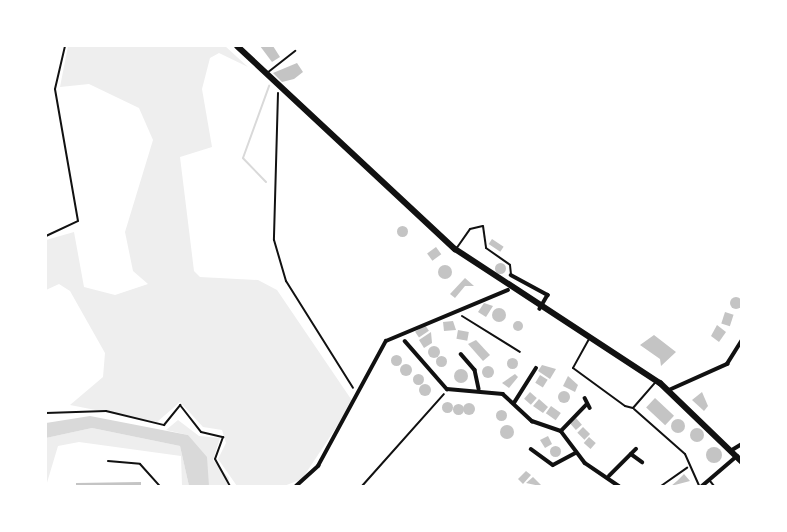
<!DOCTYPE html>
<html>
<head>
<meta charset="utf-8">
<style>
	body { margin:0 }
	#map { position:relative; width:787px; height:532px; overflow:hidden; background:#fff; font-family:Mulish,sans-serif }
	div>[style] { position:absolute }
	.green>* { inset:0; background:#eee }
	.water>* { inset:0; background:#d9d9d9 }
	.stream>* { height:2px; margin:-1px; padding:0 1px; transform-origin:1px; border-radius:1px; background:#d9d9d9 }
	.building>* { inset:0; background:#c4c4c4; transform-origin:0 0 }
	.round { border-radius:50% }
	.path>* { height:2px; margin:-1px; padding:0 1px; transform-origin:1px; border-radius:1px; background:#111 }
	.service>* { height:2px; margin:-1px; padding:0 1px; transform-origin:1px; border-radius:1px; background:#111 }
	.minor>* { height:3.5px; margin:-1.75px; padding:0 1.75px; transform-origin:1.75px; border-radius:1.75px; background:#111 }
	.trunk>* { height:6px; margin:-3px; padding:0 3px; transform-origin:3px; border-radius:3px; background:#111 }
	span { translate:-50% -50%; white-space:nowrap; text-align:center; line-height:1.15; -webkit-text-stroke:7px #fff; paint-order:stroke }
	.frame { position:absolute; inset:0; border:47px solid #fff; pointer-events:none }
</style>
</head>
<body>
<div id="map">
	<div class="green">
		<i style="clip-path:polygon(68px 46px,225px 46px,248px 67px,219px 53px,210px 58px,202px 89px,212px 147px,180px 157px,194px 271px,200px 277px,258px 280px,277px 290px,353px 402px,302px 479px,284px 486px,237px 486px,218px 459px,226px 443px,222px 430px,203px 427px,180px 402px,157px 422px,70px 405px,103px 377px,105px 353px,70px 291px,59px 284px,46px 290px,46px 240px,74px 232px,84px 287px,115px 295px,148px 284px,133px 271px,125px 232px,153px 140px,139px 108px,89px 84px,60px 87px)"></i>
		<i style="clip-path:polygon(178px 420px,199px 436px,220px 438px,213px 460px,229px 478px,228px 486px,209px 486px,188px 435px,166px 430px)"></i>
		<i style="clip-path:polygon(92px 428px,180px 446px,189px 486px,182px 486px,181px 456px,79px 442px,58px 446px,46px 486px,46px 438px)"></i>
	</div>
	<div class="water">
		<i style="clip-path:polygon(90px 416px,188px 435px,207px 457px,209px 486px,189px 486px,180px 446px,92px 428px,46px 438px,46px 423px)"></i>
	</div>
	<div class="stream">
		<i style="left:266px;top:182px;width:33px;rotate:-134deg"></i>
		<i style="left:243px;top:158px;width:77px;rotate:-70.1deg"></i>
	</div>
	<div class="building">
		<i style="clip-path:polygon(260px 46px,273px 46px,280px 57px,272px 62px)"></i>
		<i style="clip-path:polygon(297px 63px,303px 72px,294px 79px,282px 82px,273px 73px)"></i>
		<i class="round" style="left:396.5px;top:225.5px;width:11px;height:11px"></i>
		<i style="left:492px;top:239px;width:14px;height:6px;rotate:34deg"></i>
		<i style="left:436px;top:247px;width:9px;height:11px;rotate:54deg"></i>
		<i class="round" style="left:494.5px;top:262.5px;width:11px;height:11px"></i>
		<i class="round" style="left:438px;top:265px;width:14px;height:14px"></i>
		<i style="clip-path:polygon(465px 278px,474px 286px,465px 286px,455px 298px,450px 294px)"></i>
		<i class="round" style="left:730px;top:297px;width:12px;height:12px"></i>
		<i style="clip-path:polygon(484px 303px,493px 306px,486px 317px,478px 312px)"></i>
		<i class="round" style="left:492px;top:308px;width:14px;height:14px"></i>
		<i style="left:725px;top:312px;width:9px;height:12px;rotate:18deg"></i>
		<i class="round" style="left:513px;top:321px;width:10px;height:10px"></i>
		<i style="clip-path:polygon(453px 321px,456px 330px,444px 331px,443px 322px)"></i>
		<i style="left:425px;top:325px;width:7px;height:12px;rotate:56deg"></i>
		<i style="clip-path:polygon(717px 325px,726px 332px,719px 342px,711px 336px)"></i>
		<i style="left:458px;top:330px;width:11px;height:9px;rotate:10deg"></i>
		<i style="clip-path:polygon(431px 332px,432px 343px,424px 348px,419px 340px)"></i>
		<i style="clip-path:polygon(654px 335px,676px 352px,661px 366px,660px 359px,640px 345px)"></i>
		<i style="clip-path:polygon(476px 340px,490px 355px,483px 361px,468px 344px)"></i>
		<i class="round" style="left:428px;top:346px;width:12px;height:12px"></i>
		<i class="round" style="left:390.5px;top:354.5px;width:11px;height:11px"></i>
		<i class="round" style="left:435.5px;top:355.5px;width:11px;height:11px"></i>
		<i class="round" style="left:506.5px;top:357.5px;width:11px;height:11px"></i>
		<i class="round" style="left:400px;top:364px;width:12px;height:12px"></i>
		<i style="clip-path:polygon(542px 365px,556px 369px,550px 379px,538px 371px)"></i>
		<i class="round" style="left:482px;top:366px;width:12px;height:12px"></i>
		<i class="round" style="left:454px;top:369px;width:14px;height:14px"></i>
		<i class="round" style="left:412.5px;top:373.5px;width:11px;height:11px"></i>
		<i style="clip-path:polygon(515px 374px,518px 377px,509px 388px,502px 383px)"></i>
		<i style="left:540px;top:375px;width:9px;height:9px;rotate:32deg"></i>
		<i style="clip-path:polygon(568px 376px,578px 385px,575px 392px,563px 386px)"></i>
		<i class="round" style="left:419px;top:384px;width:12px;height:12px"></i>
		<i class="round" style="left:558px;top:391px;width:12px;height:12px"></i>
		<i style="left:530px;top:392px;width:9px;height:9px;rotate:41deg"></i>
		<i style="clip-path:polygon(702px 392px,708px 406px,704px 411px,692px 400px)"></i>
		<i style="left:655px;top:398px;width:26px;height:13px;rotate:43deg"></i>
		<i style="clip-path:polygon(539px 399px,548px 407px,543px 413px,533px 406px)"></i>
		<i class="round" style="left:441.5px;top:401.5px;width:11px;height:11px"></i>
		<i class="round" style="left:463px;top:403px;width:12px;height:12px"></i>
		<i class="round" style="left:452.5px;top:403.5px;width:11px;height:11px"></i>
		<i style="left:551px;top:406px;width:12px;height:9px;rotate:35deg"></i>
		<i class="round" style="left:495.5px;top:409.5px;width:11px;height:11px"></i>
		<i style="left:576px;top:418px;width:9px;height:8px;rotate:49deg"></i>
		<i class="round" style="left:671px;top:419px;width:14px;height:14px"></i>
		<i class="round" style="left:500px;top:425px;width:14px;height:14px"></i>
		<i style="left:583px;top:427px;width:10px;height:8px;rotate:45deg"></i>
		<i class="round" style="left:690px;top:428px;width:14px;height:14px"></i>
		<i style="clip-path:polygon(548px 436px,552px 444px,545px 448px,540px 440px)"></i>
		<i style="left:589px;top:437px;width:9px;height:8px;rotate:41deg"></i>
		<i class="round" style="left:549.5px;top:445.5px;width:11px;height:11px"></i>
		<i class="round" style="left:706px;top:447px;width:16px;height:16px"></i>
		<i style="clip-path:polygon(526px 471px,531px 475px,523px 484px,518px 479px)"></i>
		<i style="clip-path:polygon(684px 474px,690px 481px,671px 486px,677px 481px)"></i>
		<i style="clip-path:polygon(533px 477px,541px 485px,540px 486px,526px 483px)"></i>
		<i style="clip-path:polygon(141px 482px,141px 486px,76px 486px,76px 483px)"></i>
	</div>
	<div class="path">
		<i style="left:278px;top:93px;width:147px;rotate:91.6deg"></i>
		<i style="left:274px;top:240px;width:43px;rotate:73.7deg"></i>
		<i style="left:286px;top:281px;width:126px;rotate:57.9deg"></i>
		<i style="left:46px;top:236px;width:35px;rotate:-25deg"></i>
		<i style="left:78px;top:221px;width:134px;rotate:-99.9deg"></i>
		<i style="left:55px;top:89px;width:44px;rotate:-76.9deg"></i>
		<i style="left:462px;top:316px;width:68px;rotate:31.8deg"></i>
		<i style="left:46px;top:413px;width:60px;rotate:-1.9deg"></i>
		<i style="left:106px;top:411px;width:60px;rotate:13.6deg"></i>
		<i style="left:164px;top:425px;width:26px;rotate:-51deg"></i>
		<i style="left:180px;top:405px;width:34px;rotate:52deg"></i>
		<i style="left:201px;top:432px;width:23px;rotate:13deg"></i>
		<i style="left:223px;top:437px;width:23px;rotate:110deg"></i>
		<i style="left:215px;top:459px;width:31px;rotate:61deg"></i>
		<i style="left:362px;top:486px;width:123px;rotate:-48.3deg"></i>
	</div>
	<div class="service">
		<i style="left:267px;top:73px;width:36px;rotate:-38deg"></i>
		<i style="left:456px;top:249px;width:24px;rotate:-55deg"></i>
		<i style="left:470px;top:229px;width:13px;rotate:-13deg"></i>
		<i style="left:483px;top:226px;width:22px;rotate:82deg"></i>
		<i style="left:486px;top:248px;width:29px;rotate:35deg"></i>
		<i style="left:510px;top:265px;width:10px;rotate:84deg"></i>
		<i style="left:589px;top:339px;width:33px;rotate:119deg"></i>
		<i style="left:573px;top:368px;width:64px;rotate:36.2deg"></i>
		<i style="left:625px;top:406px;width:8px;rotate:14deg"></i>
		<i style="left:633px;top:408px;width:35px;rotate:-49deg"></i>
		<i style="left:634px;top:409px;width:68px;rotate:41.4deg"></i>
		<i style="left:685px;top:454px;width:35px;rotate:66deg"></i>
		<i style="left:742px;top:412px;width:8px;rotate:90deg"></i>
		<i style="left:108px;top:461px;width:32px;rotate:5deg"></i>
		<i style="left:140px;top:464px;width:30px;rotate:48deg"></i>
		<i style="left:710px;top:481px;width:6px;rotate:51deg"></i>
		<i style="left:661px;top:486px;width:32px;rotate:-35deg"></i>
	</div>
	<div class="minor">
		<i style="left:511px;top:275px;width:42px;rotate:28.4deg"></i>
		<i style="left:548px;top:295px;width:16px;rotate:120deg"></i>
		<i style="left:405px;top:341px;width:64px;rotate:48.8deg"></i>
		<i style="left:447px;top:389px;width:56px;rotate:5.1deg"></i>
		<i style="left:503px;top:394px;width:40px;rotate:43deg"></i>
		<i style="left:532px;top:421px;width:31px;rotate:19deg"></i>
		<i style="left:561px;top:431px;width:40px;rotate:53deg"></i>
		<i style="left:585px;top:463px;width:41px;rotate:34.1deg"></i>
		<i style="left:461px;top:354px;width:21px;rotate:49deg"></i>
		<i style="left:475px;top:370px;width:19px;rotate:78deg"></i>
		<i style="left:669px;top:390px;width:64px;rotate:-24.1deg"></i>
		<i style="left:727px;top:364px;width:28px;rotate:-58deg"></i>
		<i style="left:585px;top:398px;width:11px;rotate:63deg"></i>
		<i style="left:514px;top:403px;width:41px;rotate:-57.8deg"></i>
		<i style="left:561px;top:431px;width:37px;rotate:-46deg"></i>
		<i style="left:531px;top:449px;width:27px;rotate:36deg"></i>
		<i style="left:553px;top:465px;width:26px;rotate:-28deg"></i>
		<i style="left:732px;top:450px;width:12px;rotate:-31deg"></i>
		<i style="left:631px;top:454px;width:14px;rotate:36deg"></i>
		<i style="left:609px;top:476px;width:38px;rotate:-45deg"></i>
		<i style="left:296px;top:486px;width:30px;rotate:-42deg"></i>
		<i style="left:318px;top:466px;width:142px;rotate:-61.5deg"></i>
		<i style="left:386px;top:341px;width:132px;rotate:-22.7deg"></i>
		<i style="left:702px;top:486px;width:46px;rotate:-40.6deg"></i>
	</div>
	<div class="trunk">
		<i style="left:237px;top:46px;width:298px;rotate:43deg"></i>
		<i style="left:455px;top:249px;width:245px;rotate:33.2deg"></i>
		<i style="left:660px;top:383px;width:114px;rotate:43.9deg"></i>
	</div>
	<div class="frame"></div>
</div>
</body>
</html>
